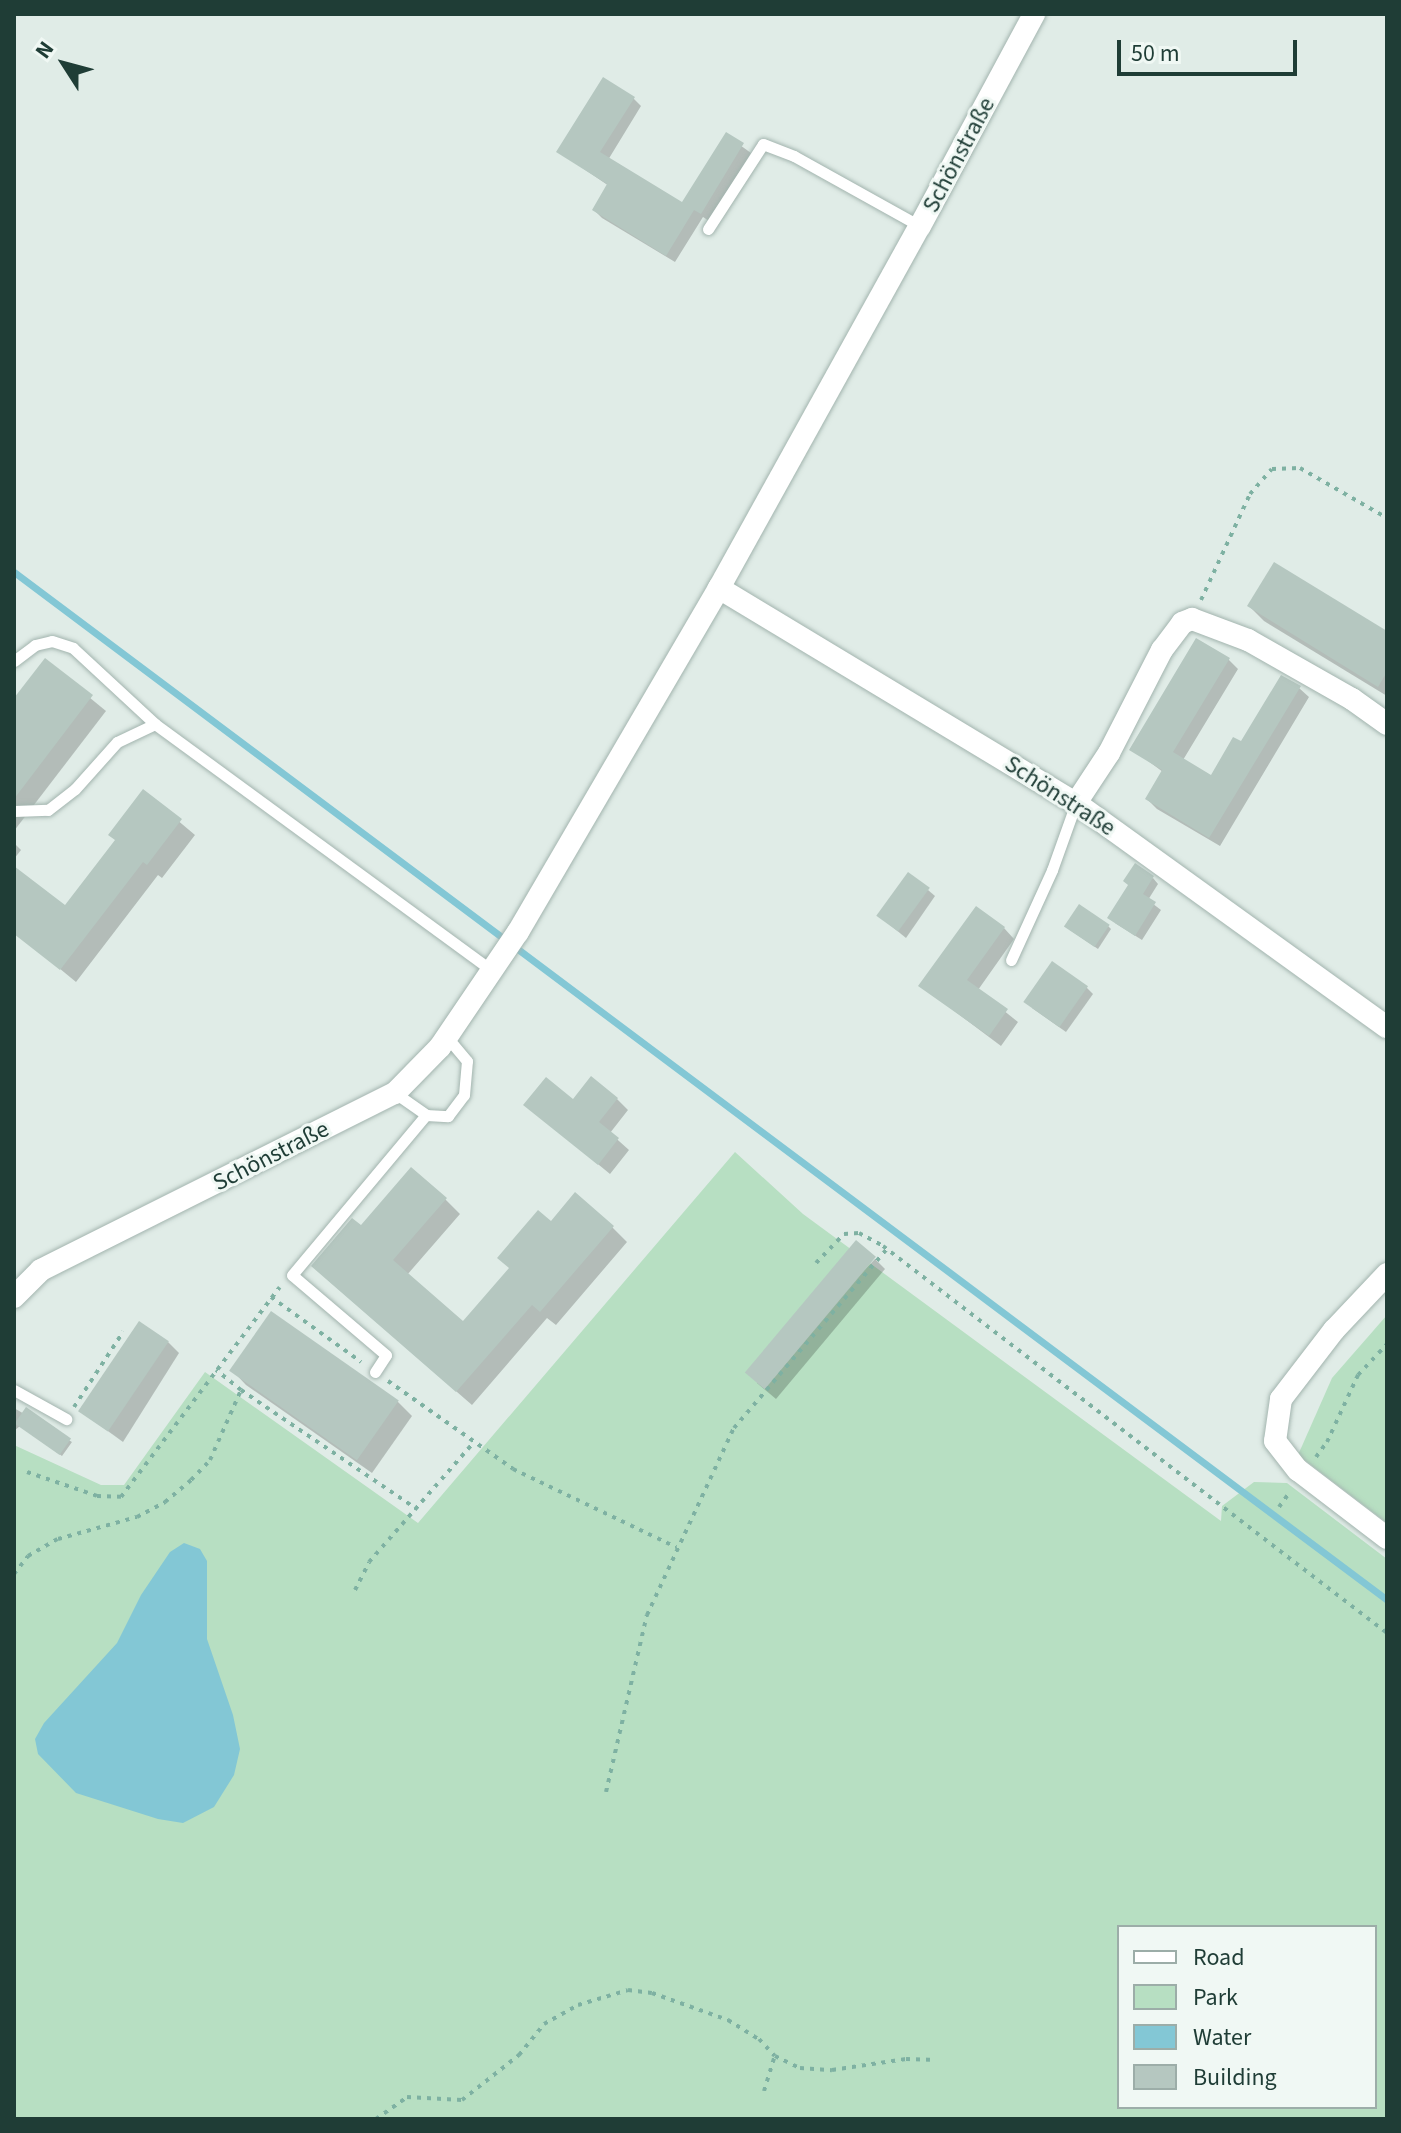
<!DOCTYPE html>
<html>
<head>
<meta charset="utf-8">
<style>
	body { margin:0 }
	#map { position:relative; width:1401px; height:2133px; overflow:hidden; background:#e0ece7; font-family:"Source Sans 3",sans-serif }
	div>[style] { position:absolute }
	.green>* { inset:0; background:#b7dfc2 }
	.water>* { inset:0; background:#83c7d5 }
	.shadow>* { inset:0; background:#0003 }
	.stream>* { height:7px; margin:-3.5px; padding:0 3.5px; transform-origin:3.5px; border-radius:3.5px; background:#83c7d5 }
	.building>* { inset:0; background:#b5c7c0; transform-origin:0 0 }
	.path>* { height:4px; margin-top:-2px; transform-origin:0; background:repeating-linear-gradient(90deg,#7eb1a2 0 4px,transparent 0 10px) }
	.roads { filter:drop-shadow(0 0 2px #a2b4ae) drop-shadow(0 0 2px #a2b4ae) }
	.service>* { height:11px; margin:-5.5px; padding:0 5.5px; transform-origin:5.5px; border-radius:5.5px; background:#fff }
	.minor>* { height:22px; margin:-11px; padding:0 11px; transform-origin:11px; border-radius:11px; background:#fff }
	span { translate:-50% -50%; white-space:nowrap; text-align:center; line-height:1.15; -webkit-text-stroke:6px #f0f8f4; paint-order:stroke }
	.street-label { font-size:24px; color:#1f3d36 }
	.frame { position:absolute; inset:0; border:16px solid #1f3d36; pointer-events:none }
	.legend { position:absolute; left:1117px; top:1925px; width:260px; height:184px; box-sizing:border-box; background:#f0f8f4; border:2px solid #9cada8; margin:0; padding:10px 14px; list-style:none; font-size:24px; color:#1f3d36 }
	.legend li { display:flex; align-items:center; gap:16px; height:40px }
	.legend b { width:40px; border:2px solid #9cada8 }
	.north { position:absolute; left:24px; top:24px; width:80px; height:80px; -webkit-text-stroke:6px #f0f8f4; paint-order:stroke; rotate:306deg; font-size:22px; font-weight:700; line-height:32px; text-align:center; color:#1f3d36 }
	.north::after { content:''; display:block; margin:auto; width:28px; height:36px; background:#1f3d36; clip-path:polygon(50% 0,100% 100%,50% 72%,0 100%) }
	.scale { position:absolute; left:1117px; top:40px; width:180px; height:36px; box-sizing:border-box; border:4px solid #1f3d36; border-top:0; padding-left:10px; font-size:24px; line-height:28px; white-space:nowrap; color:#1f3d36; -webkit-text-stroke:6px #f0f8f4; paint-order:stroke }
</style>
</head>
<body>
<div id="map">
	<div class="green">
		<i style="clip-path:polygon(evenodd,735px 1152px,803px 1214px,1221px 1521px,1222px 1506px,1254px 1482px,1287px 1483px,1387px 1559px,1387px 2119px,14px 2119px,14px 1445px,101px 1485px,124px 1485px,205px 1372px,418px 1523px,735px 1152px,1119px 1927px,1375px 1927px,1375px 2107px,1119px 2107px,1119px 1927px)"></i>
		<i style="clip-path:polygon(1387px 1315px,1387px 1523px,1298px 1455px,1332px 1378px)"></i>
	</div>
	<div class="water">
		<i style="clip-path:polygon(184px 1543px,200px 1549px,207px 1561px,207px 1639px,233px 1715px,240px 1749px,234px 1775px,214px 1807px,183px 1823px,158px 1819px,76px 1793px,38px 1754px,35px 1739px,44px 1723px,117px 1643px,141px 1595px,170px 1552px)"></i>
	</div>
	<div class="shadow">
		<i style="clip-path:polygon(633px 98px,641px 106px,608px 160px,682px 205px,726px 135px,751px 153px,709px 221px,703px 217px,675px 262px,602px 218px,594px 210px,609px 186px,559px 152px)"></i>
		<i style="clip-path:polygon(1249px 606px,1387px 634px,1387px 696px,1264px 621px)"></i>
		<i style="clip-path:polygon(1228px 659px,1238px 669px,1183px 760px,1211px 777px,1299px 688px,1309px 697px,1220px 846px,1157px 809px,1147px 799px,1163px 772px,1132px 749px)"></i>
		<i style="clip-path:polygon(45px 661px,106px 711px,14px 831px,14px 702px)"></i>
		<i style="clip-path:polygon(144px 792px,195px 835px,162px 878px,158px 875px,76px 982px,14px 931px,14px 868px,66px 908px,117px 841px)"></i>
		<i style="clip-path:polygon(14px 843px,21px 850px,14px 859px)"></i>
		<i style="clip-path:polygon(1153px 878px,1158px 884px,1148px 900px,1161px 910px,1142px 940px,1115px 923px,1130px 885px)"></i>
		<i style="clip-path:polygon(928px 890px,935px 896px,906px 938px,879px 916px)"></i>
		<i style="clip-path:polygon(1108px 926px,1111px 929px,1098px 949px,1070px 930px)"></i>
		<i style="clip-path:polygon(1004px 928px,1014px 939px,978px 990px,1018px 1022px,1001px 1046px,921px 986px)"></i>
		<i style="clip-path:polygon(1086px 987px,1093px 994px,1066px 1032px,1032px 1008px)"></i>
		<i style="clip-path:polygon(617px 1099px,628px 1110px,610px 1133px,629px 1150px,610px 1174px,526px 1105px)"></i>
		<i style="clip-path:polygon(445px 1199px,460px 1214px,407px 1275px,463px 1324px,612px 1227px,627px 1242px,556px 1325px,547px 1318px,472px 1405px,328px 1280px,361px 1228px)"></i>
		<i style="clip-path:polygon(875px 1259px,885px 1269px,776px 1399px,757px 1383px)"></i>
		<i style="clip-path:polygon(168px 1342px,179px 1353px,123px 1442px,83px 1413px)"></i>
		<i style="clip-path:polygon(232px 1370px,398px 1402px,412px 1416px,372px 1473px,246px 1385px)"></i>
		<i style="clip-path:polygon(14px 1408px,72px 1442px,62px 1456px,20px 1426px,14px 1431px)"></i>
	</div>
	<div class="stream">
		<i style="left:14px;top:572px;width:1715px;rotate:36.82deg"></i>
	</div>
	<div class="building">
		<i style="clip-path:polygon(603px 77px,635px 97px,600px 152px,682px 202px,726px 132px,744px 143px,701px 214px,694px 210px,666px 256px,592px 210px,607px 184px,556px 152px)"></i>
		<i style="clip-path:polygon(1274px 562px,1387px 631px,1387px 672px,1378px 687px,1247px 606px)"></i>
		<i style="clip-path:polygon(1196px 638px,1230px 658px,1173px 752px,1211px 775px,1233px 737px,1241px 741px,1281px 675px,1301px 686px,1209px 838px,1145px 799px,1162px 770px,1129px 750px)"></i>
		<i style="clip-path:polygon(45px 658px,93px 695px,14px 799px,14px 698px)"></i>
		<i style="clip-path:polygon(143px 789px,182px 819px,147px 865px,143px 862px,60px 970px,14px 934px,14px 866px,65px 905px,115px 840px,108px 835px)"></i>
		<i style="clip-path:polygon(1135px 863px,1154px 876px,1143px 894px,1156px 902px,1135px 936px,1107px 918px,1128px 885px,1123px 881px)"></i>
		<i style="left:908px;top:872px;width:27px;height:54px;rotate:36deg"></i>
		<i style="left:1079px;top:904px;width:37px;height:27px;rotate:34deg"></i>
		<i style="clip-path:polygon(976px 906px,1005px 927px,967px 980px,1008px 1009px,989px 1036px,918px 986px)"></i>
		<i style="left:1052px;top:961px;width:44px;height:50px;rotate:35deg"></i>
		<i style="clip-path:polygon(591px 1076px,618px 1098px,599px 1122px,619px 1138px,598px 1165px,523px 1105px,546px 1077px,573px 1099px)"></i>
		<i style="clip-path:polygon(411px 1167px,447px 1198px,393px 1260px,463px 1321px,509px 1268px,497px 1258px,538px 1210px,551px 1221px,575px 1192px,614px 1226px,540px 1312px,532px 1305px,456px 1392px,311px 1266px,352px 1218px,361px 1225px)"></i>
		<i style="left:856px;top:1240px;width:26px;height:173px;rotate:40deg"></i>
		<i style="left:271px;top:1311px;width:156px;height:73px;rotate:35deg"></i>
		<i style="left:139px;top:1321px;width:36px;height:109px;rotate:34deg"></i>
		<i style="left:26px;top:1407px;width:55px;height:20px;rotate:35deg"></i>
	</div>
	<div class="path">
		<i style="left:1201px;top:600px;width:117px;rotate:-65.2deg"></i>
		<i style="left:1250px;top:494px;width:33px;rotate:-49deg"></i>
		<i style="left:1272px;top:469px;width:28px;rotate:-2deg"></i>
		<i style="left:1300px;top:468px;width:100px;rotate:29.9deg"></i>
		<i style="left:816px;top:1263px;width:40px;rotate:-46deg"></i>
		<i style="left:844px;top:1234px;width:15px;rotate:-4deg"></i>
		<i style="left:859px;top:1233px;width:27px;rotate:28deg"></i>
		<i style="left:883px;top:1246px;width:635px;rotate:37.52deg"></i>
		<i style="left:271px;top:1297px;width:111px;rotate:35.8deg"></i>
		<i style="left:388px;top:1381px;width:153px;rotate:35.1deg"></i>
		<i style="left:513px;top:1469px;width:181px;rotate:25.6deg"></i>
		<i style="left:241px;top:1390px;width:212px;rotate:34.1deg"></i>
		<i style="left:74px;top:1407px;width:90px;rotate:-56.8deg"></i>
		<i style="left:1316px;top:1457px;width:19px;rotate:-54deg"></i>
		<i style="left:1327px;top:1442px;width:74px;rotate:-65.2deg"></i>
		<i style="left:1358px;top:1375px;width:42px;rotate:-46.9deg"></i>
		<i style="left:27px;top:1472px;width:74px;rotate:18.9deg"></i>
		<i style="left:97px;top:1496px;width:24px;rotate:2deg"></i>
		<i style="left:121px;top:1497px;width:263px;rotate:-52.9deg"></i>
		<i style="left:1279px;top:1507px;width:17px;rotate:-54deg"></i>
		<i style="left:14px;top:1574px;width:23px;rotate:-52deg"></i>
		<i style="left:28px;top:1556px;width:34px;rotate:-30deg"></i>
		<i style="left:58px;top:1539px;width:82px;rotate:-15.6deg"></i>
		<i style="left:137px;top:1517px;width:32px;rotate:-28deg"></i>
		<i style="left:165px;top:1502px;width:34px;rotate:-40deg"></i>
		<i style="left:191px;top:1480px;width:28px;rotate:-46deg"></i>
		<i style="left:210px;top:1460px;width:77px;rotate:-66.1deg"></i>
		<i style="left:241px;top:1390px;width:32px;rotate:-141deg"></i>
		<i style="left:355px;top:1590px;width:31px;rotate:-63deg"></i>
		<i style="left:369px;top:1562px;width:158px;rotate:-48.8deg"></i>
		<i style="left:606px;top:1792px;width:182px;rotate:-77deg"></i>
		<i style="left:647px;top:1615px;width:206px;rotate:-65.1deg"></i>
		<i style="left:734px;top:1428px;width:235px;rotate:-49.5deg"></i>
		<i style="left:764px;top:2091px;width:37px;rotate:-73deg"></i>
		<i style="left:376px;top:2119px;width:38px;rotate:-35deg"></i>
		<i style="left:407px;top:2097px;width:55px;rotate:3.1deg"></i>
		<i style="left:462px;top:2100px;width:73px;rotate:-38.3deg"></i>
		<i style="left:519px;top:2055px;width:40px;rotate:-51deg"></i>
		<i style="left:544px;top:2024px;width:39px;rotate:-29deg"></i>
		<i style="left:578px;top:2005px;width:52px;rotate:-16.7deg"></i>
		<i style="left:628px;top:1990px;width:24px;rotate:7deg"></i>
		<i style="left:652px;top:1993px;width:81px;rotate:19.6deg"></i>
		<i style="left:728px;top:2020px;width:36px;rotate:32deg"></i>
		<i style="left:759px;top:2039px;width:23px;rotate:47deg"></i>
		<i style="left:775px;top:2056px;width:28px;rotate:26deg"></i>
		<i style="left:800px;top:2068px;width:32px;rotate:4deg"></i>
		<i style="left:832px;top:2070px;width:75px;rotate:-8.5deg"></i>
		<i style="left:906px;top:2059px;width:24px;rotate:2deg"></i>
	</div>
	<div class="roads">
		<div class="service">
			<i style="left:708px;top:229px;width:101px;rotate:-57.1deg"></i>
			<i style="left:763px;top:144px;width:33px;rotate:21deg"></i>
			<i style="left:794px;top:156px;width:144px;rotate:29.1deg"></i>
			<i style="left:14px;top:661px;width:26px;rotate:-37deg"></i>
			<i style="left:35px;top:645px;width:17px;rotate:-13deg"></i>
			<i style="left:52px;top:641px;width:22px;rotate:18deg"></i>
			<i style="left:73px;top:648px;width:112px;rotate:42.8deg"></i>
			<i style="left:155px;top:724px;width:418px;rotate:36.2deg"></i>
			<i style="left:14px;top:811px;width:34px;rotate:-2deg"></i>
			<i style="left:48px;top:810px;width:34px;rotate:-38deg"></i>
			<i style="left:75px;top:789px;width:63px;rotate:-48.2deg"></i>
			<i style="left:117px;top:742px;width:42px;rotate:-25.3deg"></i>
			<i style="left:1011px;top:960px;width:99px;rotate:-65.5deg"></i>
			<i style="left:1052px;top:870px;width:71px;rotate:-70.3deg"></i>
			<i style="left:395px;top:1093px;width:38px;rotate:35deg"></i>
			<i style="left:426px;top:1115px;width:22px;rotate:3deg"></i>
			<i style="left:448px;top:1116px;width:26px;rotate:-53deg"></i>
			<i style="left:464px;top:1095px;width:34px;rotate:-85deg"></i>
			<i style="left:467px;top:1061px;width:31px;rotate:-130deg"></i>
			<i style="left:375px;top:1372px;width:20px;rotate:-57deg"></i>
			<i style="left:386px;top:1355px;width:123px;rotate:-139.6deg"></i>
			<i style="left:292px;top:1275px;width:209px;rotate:-50.1deg"></i>
			<i style="left:14px;top:1390px;width:60px;rotate:29.1deg"></i>
		</div>
		<div class="minor">
			<i style="left:719px;top:588px;width:417px;rotate:31.1deg"></i>
			<i style="left:1076px;top:803px;width:383px;rotate:35.8deg"></i>
			<i style="left:1076px;top:803px;width:60px;rotate:-56.6deg"></i>
			<i style="left:1109px;top:753px;width:116px;rotate:-62.8deg"></i>
			<i style="left:1162px;top:650px;width:34px;rotate:-53deg"></i>
			<i style="left:1182px;top:623px;width:11px;rotate:-22deg"></i>
			<i style="left:1192px;top:619px;width:60px;rotate:20.6deg"></i>
			<i style="left:1248px;top:640px;width:120px;rotate:29.6deg"></i>
			<i style="left:1352px;top:699px;width:43px;rotate:35.5deg"></i>
			<i style="left:1387px;top:1274px;width:77px;rotate:133.4deg"></i>
			<i style="left:1334px;top:1330px;width:87px;rotate:127.5deg"></i>
			<i style="left:1281px;top:1399px;width:42px;rotate:98.1deg"></i>
			<i style="left:1275px;top:1441px;width:37px;rotate:52deg"></i>
			<i style="left:1298px;top:1470px;width:112px;rotate:37.4deg"></i>
			<i style="left:14px;top:1297px;width:38px;rotate:-45deg"></i>
			<i style="left:41px;top:1270px;width:396px;rotate:-26.6deg"></i>
			<i style="left:395px;top:1093px;width:64px;rotate:-45.6deg"></i>
			<i style="left:440px;top:1047px;width:139px;rotate:-55.9deg"></i>
			<i style="left:518px;top:932px;width:398px;rotate:-59.7deg"></i>
			<i style="left:719px;top:588px;width:414px;rotate:-61deg"></i>
			<i style="left:920px;top:226px;width:241px;rotate:-61.7deg"></i>
		</div>
	</div>
	<div class="street-label">
		<span style="left:959px;top:155px;rotate:-62deg">Schönstraße</span>
		<span style="left:1060px;top:796px;rotate:33deg">Schönstraße</span>
		<span style="left:271px;top:1156px;rotate:-27deg">Schönstraße</span>
	</div>
	<div class="frame"></div>
	<ul class="legend">
	<li><b style="height:10px;background:#fff"></b>Road</li>
	<li><b style="height:22px;background:#b7dfc2"></b>Park</li>
	<li><b style="height:22px;background:#83c7d5"></b>Water</li>
	<li><b style="height:22px;background:#b5c7c0"></b>Building</li>
	</ul>
	<div class="north">N</div>
	<div class="scale">50 m</div>
</div>
</body>
</html>
